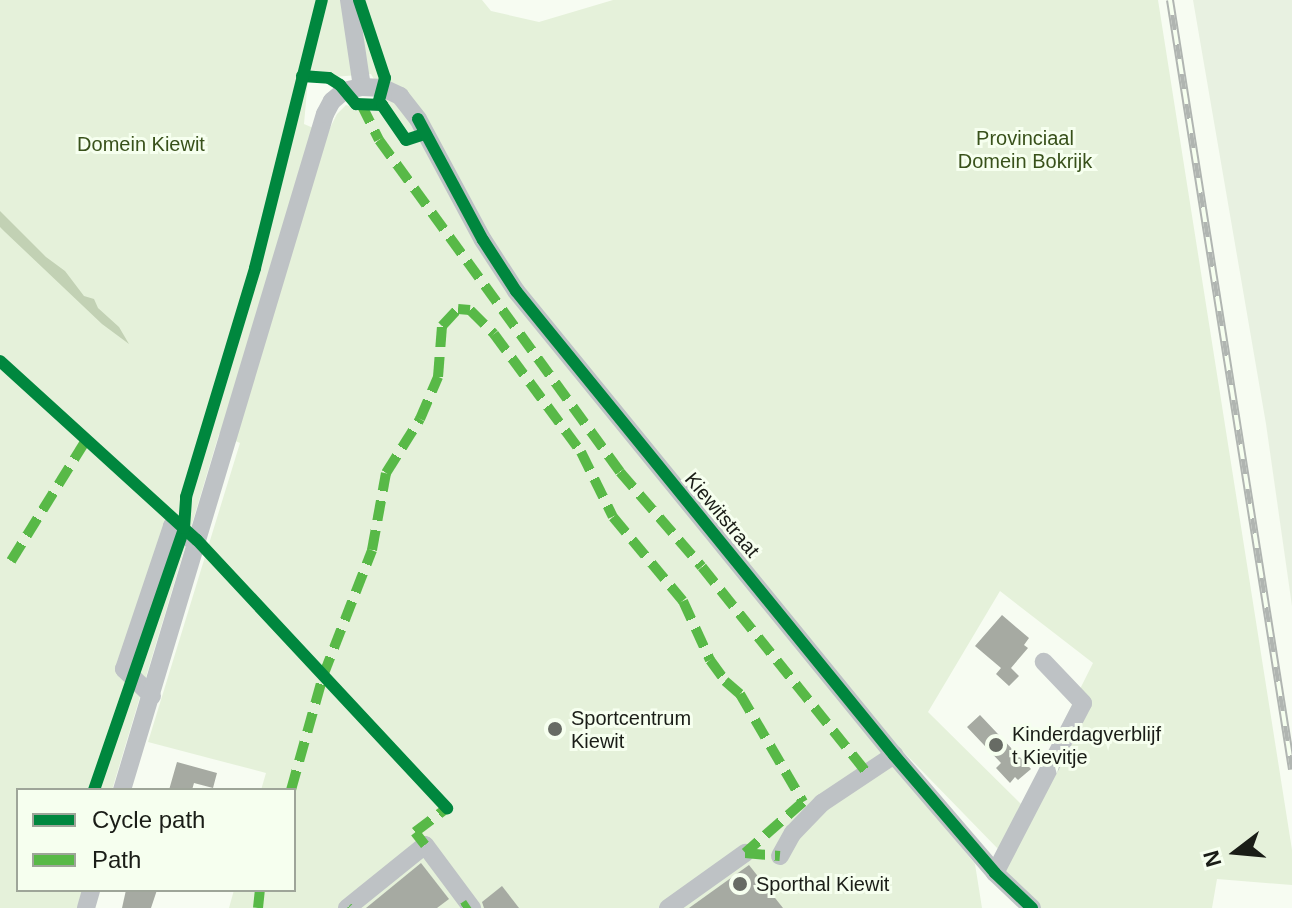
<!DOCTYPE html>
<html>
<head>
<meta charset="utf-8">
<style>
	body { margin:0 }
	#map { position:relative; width:1292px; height:908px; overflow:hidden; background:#f7fcf2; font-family:Arial,sans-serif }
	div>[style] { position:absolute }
	.built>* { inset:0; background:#e8f1e1 }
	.green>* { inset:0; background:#e5f1da }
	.water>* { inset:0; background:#c2d1b4 }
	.building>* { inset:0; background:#a6aaa2 }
	.minor>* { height:18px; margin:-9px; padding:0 9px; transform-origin:9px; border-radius:9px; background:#bec2c5 }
	.rail>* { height:8px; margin-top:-4px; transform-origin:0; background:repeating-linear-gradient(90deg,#f6ffef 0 15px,#b0b5b1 0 30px); box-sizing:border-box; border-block:2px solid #b0b5b1 }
	.quiet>* { height:10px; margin-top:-5px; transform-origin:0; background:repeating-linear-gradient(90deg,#58b947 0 20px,transparent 0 30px) }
	.cycleway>* { height:12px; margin:-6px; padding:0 6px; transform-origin:6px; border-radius:6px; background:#00873e }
	.dots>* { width:22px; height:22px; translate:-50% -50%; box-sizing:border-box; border:4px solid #f6ffef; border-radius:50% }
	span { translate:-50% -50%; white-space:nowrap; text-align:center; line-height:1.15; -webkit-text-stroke:6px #f6ffef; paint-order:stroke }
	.park-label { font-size:20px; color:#38511a }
	.street-label { font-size:20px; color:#1a1d17 }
	.poi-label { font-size:20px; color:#1a1d17 }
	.left { translate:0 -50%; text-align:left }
	.legend { position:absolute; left:16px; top:788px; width:280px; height:104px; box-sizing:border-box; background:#f6ffef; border:2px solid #9ea599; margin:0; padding:10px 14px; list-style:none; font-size:24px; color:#1a1d17 }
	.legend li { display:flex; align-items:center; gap:16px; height:40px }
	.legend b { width:40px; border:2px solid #9ea599 }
	.north { position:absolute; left:1196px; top:812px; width:80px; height:80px; -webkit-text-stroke:6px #f6ffef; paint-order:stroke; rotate:254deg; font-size:22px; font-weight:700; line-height:32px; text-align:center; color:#1a1d17 }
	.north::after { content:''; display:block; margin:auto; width:28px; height:36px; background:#1a1d17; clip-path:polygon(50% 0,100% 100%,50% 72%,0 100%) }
</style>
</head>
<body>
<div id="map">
	<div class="built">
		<i style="clip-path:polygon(1193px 0,1292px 0,1292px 606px,1266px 424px)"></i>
	</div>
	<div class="green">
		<i style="clip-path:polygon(evenodd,0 0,482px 0,491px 11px,539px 22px,613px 0,1158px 0,1292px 850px,1292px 885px,1217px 879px,1212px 908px,1020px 908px,1012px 901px,1000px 851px,892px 740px,661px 482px,975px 864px,982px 908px,229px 908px,234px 890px,294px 890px,294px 790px,261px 790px,266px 773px,148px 742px,240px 443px,219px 434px,112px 790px,18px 790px,18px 890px,83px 890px,77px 908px,0 908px,0 0,371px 74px,389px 106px,360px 109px,346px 105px,337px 114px,327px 134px,304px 124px,308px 79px,371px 74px,0 0,1000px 591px,1093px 663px,1022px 805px,928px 712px,1000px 591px)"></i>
	</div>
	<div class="water">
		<i style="clip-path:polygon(0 211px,46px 257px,65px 271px,84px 296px,94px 299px,98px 308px,119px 327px,129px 344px,102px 324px,5px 232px,0 227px)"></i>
	</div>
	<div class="building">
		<i style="clip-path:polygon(1002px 615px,1029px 638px,1024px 645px,1028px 648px,1011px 668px,1019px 676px,1009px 686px,996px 674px,1001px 668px,975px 646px)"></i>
		<i style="clip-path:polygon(980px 715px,1031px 769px,1018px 780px,1015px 777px,1010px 783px,996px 768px,1001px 763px,967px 727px)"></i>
		<i style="clip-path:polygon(177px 762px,217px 773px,213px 788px,194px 783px,192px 790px,169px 790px)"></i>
		<i style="clip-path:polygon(421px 863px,449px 899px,437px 908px,366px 908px)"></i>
		<i style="clip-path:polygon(749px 865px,783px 908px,689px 908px)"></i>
		<i style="clip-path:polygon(502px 886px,519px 908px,484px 908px,482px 902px)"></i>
		<i style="clip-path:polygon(126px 890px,157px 890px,151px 908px,122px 908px)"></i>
	</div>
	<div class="minor">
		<i style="left:349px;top:0;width:88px;rotate:81.5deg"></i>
		<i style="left:152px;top:696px;width:39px;rotate:-136deg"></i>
		<i style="left:124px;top:669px;width:151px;rotate:-71.4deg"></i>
		<i style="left:172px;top:526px;width:29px;rotate:35deg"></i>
		<i style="left:122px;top:790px;width:706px;rotate:-73.29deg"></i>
		<i style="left:325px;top:114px;width:15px;rotate:-62deg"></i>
		<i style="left:332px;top:101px;width:16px;rotate:-40deg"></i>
		<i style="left:344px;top:91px;width:18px;rotate:-13deg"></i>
		<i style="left:362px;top:87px;width:21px;rotate:3deg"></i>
		<i style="left:383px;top:88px;width:19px;rotate:25deg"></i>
		<i style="left:400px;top:96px;width:29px;rotate:52deg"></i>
		<i style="left:418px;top:119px;width:137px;rotate:61.8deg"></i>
		<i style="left:483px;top:240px;width:61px;rotate:57.1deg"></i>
		<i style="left:516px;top:291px;width:598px;rotate:50.83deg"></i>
		<i style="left:894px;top:755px;width:155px;rotate:49.4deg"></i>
		<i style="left:995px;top:873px;width:51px;rotate:43.4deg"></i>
		<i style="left:780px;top:856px;width:26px;rotate:-61deg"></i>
		<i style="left:793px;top:833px;width:42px;rotate:-46deg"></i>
		<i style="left:822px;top:803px;width:87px;rotate:-33.7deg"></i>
		<i style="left:995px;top:873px;width:191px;rotate:-62.6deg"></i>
		<i style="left:1083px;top:703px;width:57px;rotate:-133.6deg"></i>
		<i style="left:86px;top:908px;width:19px;rotate:-74deg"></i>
		<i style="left:347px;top:908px;width:100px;rotate:-38.9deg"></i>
		<i style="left:425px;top:845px;width:79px;rotate:53.3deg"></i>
		<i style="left:668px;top:908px;width:95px;rotate:-35.5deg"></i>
	</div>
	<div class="rail">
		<i style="left:1170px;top:0;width:779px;rotate:80.99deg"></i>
	</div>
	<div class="quiet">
		<i style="left:361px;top:104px;width:40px;rotate:63.4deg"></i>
		<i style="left:379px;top:140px;width:410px;rotate:54deg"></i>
		<i style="left:620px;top:472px;width:125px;rotate:49.2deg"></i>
		<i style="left:702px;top:567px;width:264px;rotate:51.3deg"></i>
		<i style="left:11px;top:561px;width:142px;rotate:-58.2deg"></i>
		<i style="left:291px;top:790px;width:118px;rotate:-74.3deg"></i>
		<i style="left:323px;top:676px;width:135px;rotate:-68.7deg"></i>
		<i style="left:372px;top:550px;width:78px;rotate:-79.7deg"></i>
		<i style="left:386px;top:473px;width:64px;rotate:-57.8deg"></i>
		<i style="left:420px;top:419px;width:46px;rotate:-66.8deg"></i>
		<i style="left:438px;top:377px;width:51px;rotate:-85.5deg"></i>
		<i style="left:442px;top:326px;width:23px;rotate:-47deg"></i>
		<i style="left:458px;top:309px;width:12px;rotate:5deg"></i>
		<i style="left:470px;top:310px;width:34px;rotate:45deg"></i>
		<i style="left:494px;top:334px;width:147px;rotate:53.6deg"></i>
		<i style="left:581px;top:452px;width:72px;rotate:63.8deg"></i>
		<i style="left:613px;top:517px;width:109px;rotate:50.2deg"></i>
		<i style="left:683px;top:601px;width:65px;rotate:65.4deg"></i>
		<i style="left:710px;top:660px;width:26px;rotate:54deg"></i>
		<i style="left:725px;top:681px;width:20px;rotate:41deg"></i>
		<i style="left:740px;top:694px;width:125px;rotate:59.7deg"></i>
		<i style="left:803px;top:802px;width:77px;rotate:138.7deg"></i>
		<i style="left:425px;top:845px;width:16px;rotate:-128deg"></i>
		<i style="left:415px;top:832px;width:40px;rotate:-37deg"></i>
		<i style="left:447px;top:808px;width:5px;rotate:-127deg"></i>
		<i style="left:745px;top:853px;width:35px;rotate:5deg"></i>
		<i style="left:348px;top:907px;width:1px;rotate:45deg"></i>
		<i style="left:258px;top:908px;width:18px;rotate:-84deg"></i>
		<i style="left:463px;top:908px;width:7px;rotate:-34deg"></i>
	</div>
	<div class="cycleway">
		<i style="left:359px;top:0;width:82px;rotate:71.6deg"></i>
		<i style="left:385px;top:78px;width:27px;rotate:105deg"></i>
		<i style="left:302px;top:76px;width:27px;rotate:4deg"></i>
		<i style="left:329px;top:78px;width:13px;rotate:32deg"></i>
		<i style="left:340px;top:85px;width:25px;rotate:50deg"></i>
		<i style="left:356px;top:104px;width:26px;rotate:2deg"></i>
		<i style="left:382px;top:105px;width:42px;rotate:55.6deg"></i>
		<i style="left:406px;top:140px;width:20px;rotate:-18deg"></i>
		<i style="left:418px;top:119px;width:137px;rotate:61.8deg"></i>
		<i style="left:483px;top:240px;width:61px;rotate:57.1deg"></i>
		<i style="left:516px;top:291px;width:598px;rotate:50.83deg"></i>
		<i style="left:894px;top:755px;width:155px;rotate:49.4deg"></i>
		<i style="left:995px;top:873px;width:51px;rotate:43.4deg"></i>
		<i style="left:0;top:361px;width:266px;rotate:42.3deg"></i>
		<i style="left:197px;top:540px;width:367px;rotate:47deg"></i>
		<i style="left:94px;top:790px;width:277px;rotate:-71deg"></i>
		<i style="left:184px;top:528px;width:31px;rotate:-86deg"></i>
		<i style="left:186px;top:497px;width:239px;rotate:-73.2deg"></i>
		<i style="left:255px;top:268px;width:276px;rotate:-76deg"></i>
	</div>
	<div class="dots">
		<i style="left:555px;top:729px;background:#676b64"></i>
		<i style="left:996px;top:745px;background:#676b64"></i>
		<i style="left:740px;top:884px;background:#676b64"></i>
	</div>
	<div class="park-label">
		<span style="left:1025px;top:150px">Provinciaal<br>Domein Bokrijk</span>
		<span style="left:141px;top:144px">Domein Kiewit</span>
	</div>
	<div class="street-label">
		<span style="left:722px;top:515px;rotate:50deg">Kiewitstraat</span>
	</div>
	<div class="poi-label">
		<span class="left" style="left:571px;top:730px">Sportcentrum<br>Kiewit</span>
		<span class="left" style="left:1012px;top:746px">Kinderdagverblijf<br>t Kievitje</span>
		<span class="left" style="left:756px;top:884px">Sporthal Kiewit</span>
	</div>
	<ul class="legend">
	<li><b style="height:10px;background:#00873e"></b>Cycle path</li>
	<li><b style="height:10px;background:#58b947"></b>Path</li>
	</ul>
	<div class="north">N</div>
</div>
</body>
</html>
